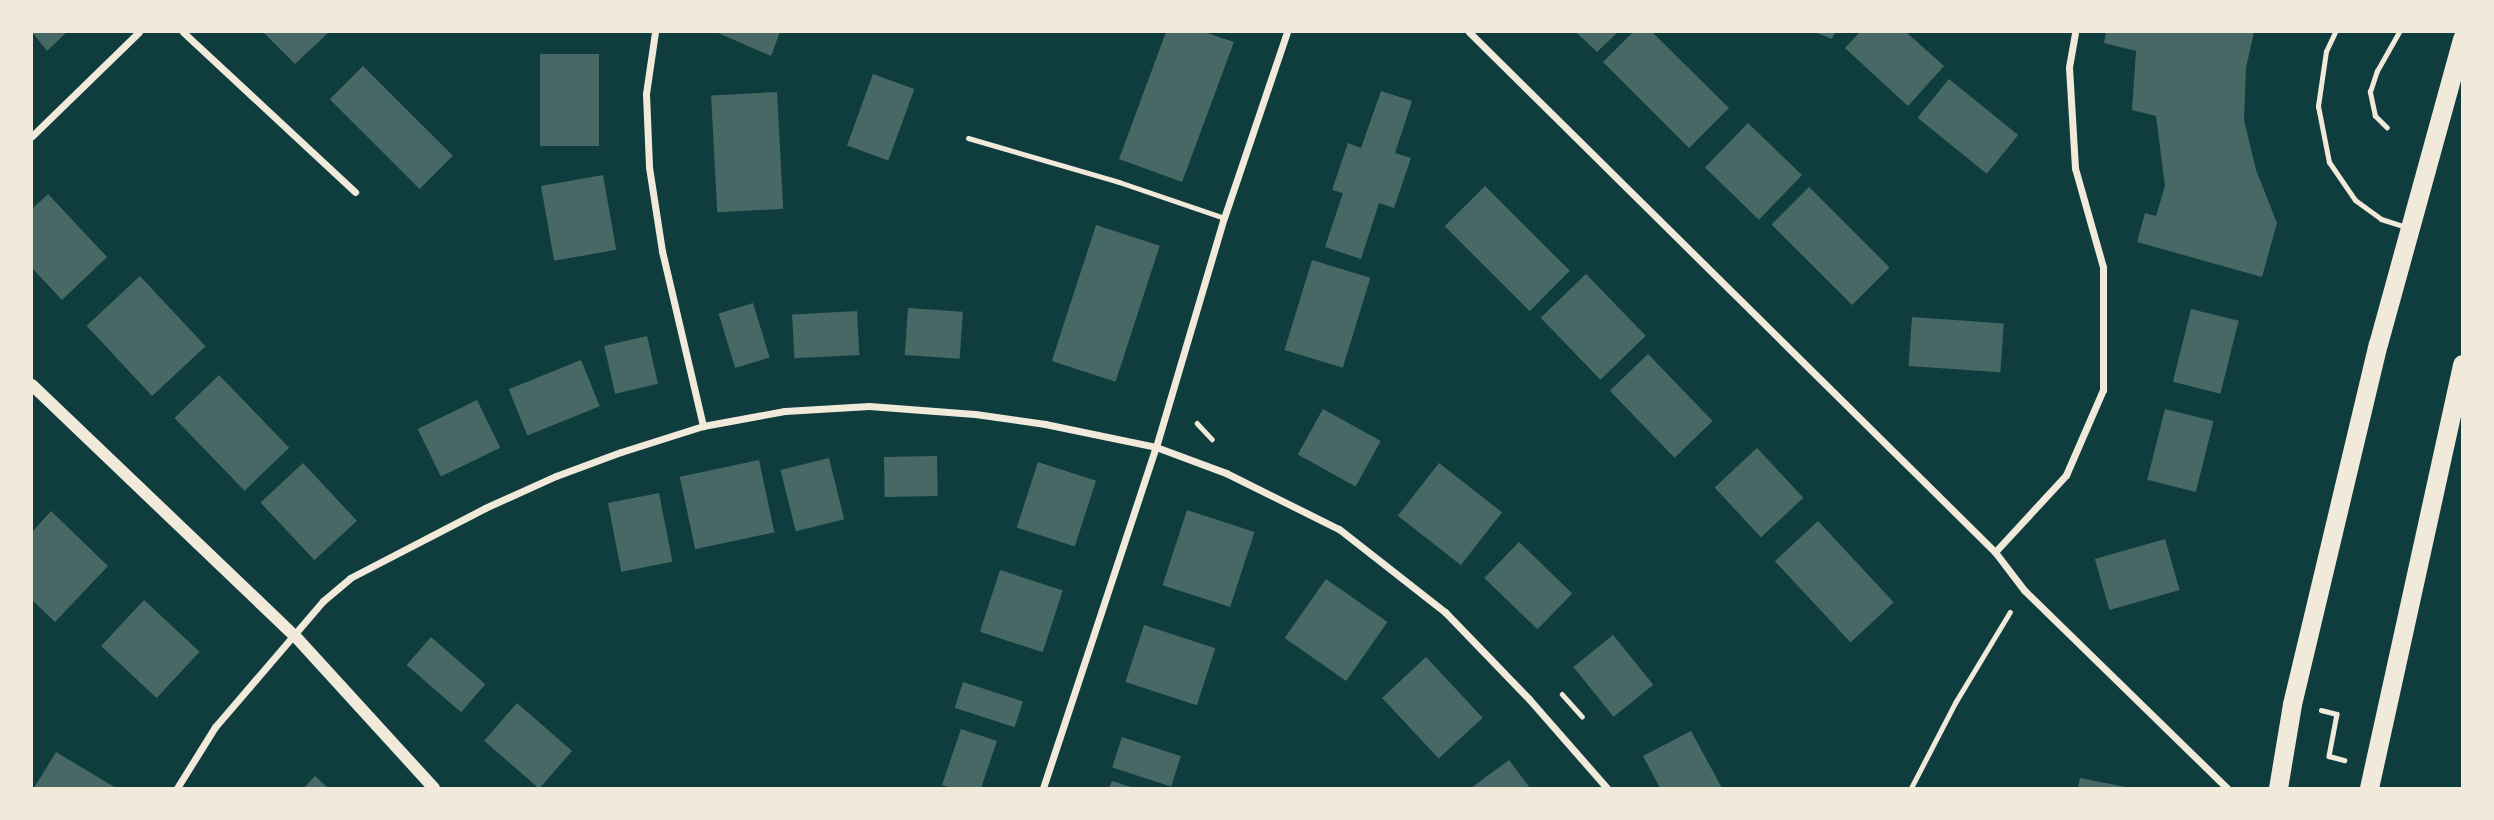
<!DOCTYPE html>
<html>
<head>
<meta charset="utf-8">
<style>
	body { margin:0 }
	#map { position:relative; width:2494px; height:820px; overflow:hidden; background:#0f3d3e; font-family:Mulish,sans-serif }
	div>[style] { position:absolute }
	.building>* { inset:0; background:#486865; transform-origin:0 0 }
	.path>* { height:4.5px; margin:-2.25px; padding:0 2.25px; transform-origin:2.25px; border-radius:2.25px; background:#f1e9da }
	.service>* { height:5px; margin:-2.5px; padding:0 2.5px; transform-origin:2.5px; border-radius:2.5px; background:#f1e9da }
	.minor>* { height:7px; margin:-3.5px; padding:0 3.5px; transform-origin:3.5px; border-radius:3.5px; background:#f1e9da }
	.tertiary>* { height:12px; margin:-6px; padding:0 6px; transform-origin:6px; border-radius:6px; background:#f1e9da }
	.trunk>* { height:19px; margin:-9.5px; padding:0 9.5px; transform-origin:9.5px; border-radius:9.5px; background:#f1e9da }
	span { translate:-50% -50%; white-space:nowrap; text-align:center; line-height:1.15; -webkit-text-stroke:5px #f1e9da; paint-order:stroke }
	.frame { position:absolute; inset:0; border:33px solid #f1e9da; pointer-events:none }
</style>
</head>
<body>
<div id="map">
	<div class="building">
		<i style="clip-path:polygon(32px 32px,67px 32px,47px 51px)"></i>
		<i style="clip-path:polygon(263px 32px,329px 32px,295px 64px)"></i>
		<i style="clip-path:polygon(716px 32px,780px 32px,771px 56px)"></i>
		<i style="clip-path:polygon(1166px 32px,1204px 32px,1234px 42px,1182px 182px,1119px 159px)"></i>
		<i style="clip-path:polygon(1576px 32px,1618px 32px,1597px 52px)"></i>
		<i style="clip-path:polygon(1633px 32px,1652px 32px,1729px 108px,1689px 148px,1603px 62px)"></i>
		<i style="clip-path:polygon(1815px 32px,1835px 32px,1832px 39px)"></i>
		<i style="clip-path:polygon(1860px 32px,1906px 32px,1944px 66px,1908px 106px,1845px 48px)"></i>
		<i style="clip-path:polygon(2106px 32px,2254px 32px,2246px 68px,2244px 120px,2256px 170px,2277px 223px,2262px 277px,2137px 242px,2145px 213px,2156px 216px,2165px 186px,2156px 116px,2132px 110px,2136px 51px,2104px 43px)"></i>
		<i style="left:540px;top:54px;width:59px;height:92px"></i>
		<i style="left:363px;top:66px;width:127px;height:47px;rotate:45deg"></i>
		<i style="left:873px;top:74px;width:44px;height:76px;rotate:20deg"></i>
		<i style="left:1949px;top:79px;width:89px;height:50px;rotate:39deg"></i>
		<i style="clip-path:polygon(1381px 91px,1412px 101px,1395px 153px,1411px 158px,1394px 208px,1379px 203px,1361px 259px,1325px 247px,1343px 193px,1332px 190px,1348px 143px,1361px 148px)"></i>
		<i style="left:777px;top:92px;width:117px;height:66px;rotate:87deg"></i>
		<i style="left:1748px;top:123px;width:75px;height:62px;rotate:44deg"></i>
		<i style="left:603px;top:175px;width:76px;height:63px;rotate:80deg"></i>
		<i style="left:1485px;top:186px;width:120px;height:57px;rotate:45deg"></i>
		<i style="left:1809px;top:187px;width:114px;height:53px;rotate:45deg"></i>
		<i style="clip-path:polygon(48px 194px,107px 257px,62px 300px,32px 268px,32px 209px)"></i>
		<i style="left:1096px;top:225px;width:67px;height:143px;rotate:18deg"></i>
		<i style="left:1312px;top:260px;width:61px;height:94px;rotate:17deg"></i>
		<i style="left:1586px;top:274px;width:86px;height:63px;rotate:46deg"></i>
		<i style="left:140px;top:276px;width:96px;height:73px;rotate:47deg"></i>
		<i style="left:753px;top:303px;width:57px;height:36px;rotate:73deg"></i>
		<i style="left:908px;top:308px;width:55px;height:47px;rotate:4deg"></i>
		<i style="left:2191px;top:309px;width:49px;height:75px;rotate:14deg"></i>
		<i style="left:857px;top:311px;width:44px;height:65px;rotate:87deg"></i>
		<i style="left:1912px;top:317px;width:92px;height:49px;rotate:4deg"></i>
		<i style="left:647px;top:336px;width:49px;height:44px;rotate:77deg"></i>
		<i style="left:1648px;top:354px;width:93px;height:53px;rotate:46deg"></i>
		<i style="left:581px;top:360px;width:50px;height:78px;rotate:68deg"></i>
		<i style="left:219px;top:375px;width:101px;height:62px;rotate:46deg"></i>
		<i style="left:477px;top:400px;width:53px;height:66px;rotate:64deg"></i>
		<i style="left:1323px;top:409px;width:66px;height:52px;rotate:29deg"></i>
		<i style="left:2165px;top:409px;width:50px;height:73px;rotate:14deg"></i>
		<i style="left:1757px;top:448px;width:68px;height:58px;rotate:47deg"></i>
		<i style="left:937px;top:456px;width:40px;height:53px;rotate:89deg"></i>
		<i style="left:829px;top:458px;width:63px;height:50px;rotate:76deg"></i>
		<i style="left:759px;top:460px;width:74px;height:81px;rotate:78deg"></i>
		<i style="left:1038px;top:462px;width:61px;height:69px;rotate:18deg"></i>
		<i style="left:303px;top:463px;width:79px;height:58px;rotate:47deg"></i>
		<i style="left:1439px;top:463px;width:80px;height:67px;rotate:38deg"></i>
		<i style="left:659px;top:493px;width:70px;height:52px;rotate:79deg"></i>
		<i style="left:1187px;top:510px;width:71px;height:79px;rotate:18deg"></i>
		<i style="clip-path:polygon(51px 511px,108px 566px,55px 622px,32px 600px,32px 532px)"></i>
		<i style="left:1818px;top:521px;width:111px;height:59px;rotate:47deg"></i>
		<i style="left:2165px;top:539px;width:53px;height:73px;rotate:74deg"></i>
		<i style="left:1519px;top:542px;width:74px;height:50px;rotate:44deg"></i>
		<i style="left:1000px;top:570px;width:66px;height:65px;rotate:18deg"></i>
		<i style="left:1326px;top:579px;width:75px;height:72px;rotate:35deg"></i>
		<i style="left:144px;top:600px;width:76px;height:63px;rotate:43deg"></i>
		<i style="left:1144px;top:625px;width:75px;height:60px;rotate:18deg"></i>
		<i style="left:1613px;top:635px;width:64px;height:51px;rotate:51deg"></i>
		<i style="left:431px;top:637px;width:72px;height:37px;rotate:41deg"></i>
		<i style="left:1426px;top:657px;width:83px;height:60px;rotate:47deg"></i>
		<i style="left:963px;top:682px;width:63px;height:27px;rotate:18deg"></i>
		<i style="left:517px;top:703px;width:73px;height:50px;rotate:41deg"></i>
		<i style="clip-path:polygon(961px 729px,997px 741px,981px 788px,952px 788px,942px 785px)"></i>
		<i style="clip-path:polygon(1691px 731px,1722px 788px,1660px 788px,1643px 756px)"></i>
		<i style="left:1122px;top:737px;width:62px;height:32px;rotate:18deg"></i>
		<i style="clip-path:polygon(56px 752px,116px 788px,34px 788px)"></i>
		<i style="clip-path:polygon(1509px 760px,1530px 788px,1471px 788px)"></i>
		<i style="clip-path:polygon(315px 776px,328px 788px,304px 788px)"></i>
		<i style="clip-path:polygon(2080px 778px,2126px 787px,2126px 788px,2078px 788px)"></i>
		<i style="clip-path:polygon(1112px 781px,1134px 788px,1109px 788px)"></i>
	</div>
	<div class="path">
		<i style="left:2387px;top:128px;width:17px;rotate:-135deg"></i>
		<i style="left:2375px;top:116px;width:25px;rotate:-102deg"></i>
		<i style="left:2370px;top:92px;width:22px;rotate:-72deg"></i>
		<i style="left:2377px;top:71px;width:45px;rotate:-60.6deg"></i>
		<i style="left:1197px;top:423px;width:22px;rotate:47deg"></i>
		<i style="left:1562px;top:694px;width:30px;rotate:48deg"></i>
		<i style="left:2321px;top:710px;width:16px;rotate:14deg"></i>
		<i style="left:2337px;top:714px;width:43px;rotate:100.8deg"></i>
		<i style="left:2329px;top:756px;width:16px;rotate:15deg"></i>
		<i style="left:1911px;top:788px;width:96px;rotate:-62.6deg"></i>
		<i style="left:1955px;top:703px;width:106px;rotate:-58.9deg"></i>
	</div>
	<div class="service">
		<i style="left:2335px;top:32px;width:21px;rotate:115deg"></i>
		<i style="left:2326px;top:51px;width:56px;rotate:98.3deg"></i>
		<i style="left:2318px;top:106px;width:57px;rotate:78.9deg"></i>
		<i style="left:2329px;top:162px;width:46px;rotate:55.6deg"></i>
		<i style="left:2355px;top:200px;width:32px;rotate:36deg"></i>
		<i style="left:2381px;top:219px;width:25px;rotate:18deg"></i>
		<i style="left:968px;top:138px;width:157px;rotate:16.2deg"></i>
		<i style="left:1119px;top:182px;width:111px;rotate:18.9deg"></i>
	</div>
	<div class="minor">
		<i style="left:183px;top:32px;width:235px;rotate:42.9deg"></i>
		<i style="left:655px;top:32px;width:63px;rotate:98.3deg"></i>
		<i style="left:646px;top:94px;width:73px;rotate:87.6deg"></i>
		<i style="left:649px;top:167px;width:85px;rotate:81.2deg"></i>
		<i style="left:662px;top:251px;width:180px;rotate:76.8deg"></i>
		<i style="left:1469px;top:32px;width:740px;rotate:44.67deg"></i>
		<i style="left:1995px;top:552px;width:48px;rotate:52.7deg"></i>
		<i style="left:2024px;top:590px;width:284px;rotate:44.3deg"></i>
		<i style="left:32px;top:136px;width:149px;rotate:-44.2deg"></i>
		<i style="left:1995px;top:552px;width:105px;rotate:-47.3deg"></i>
		<i style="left:2066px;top:475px;width:93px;rotate:-66.5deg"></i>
		<i style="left:2103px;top:390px;width:123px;rotate:-90deg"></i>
		<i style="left:2103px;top:267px;width:103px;rotate:-105.8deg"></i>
		<i style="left:2075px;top:168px;width:101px;rotate:-93.4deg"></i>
		<i style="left:2069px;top:67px;width:36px;rotate:-80deg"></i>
		<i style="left:177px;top:788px;width:72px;rotate:-58.1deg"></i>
		<i style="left:215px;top:727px;width:166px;rotate:-49.4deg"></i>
		<i style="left:323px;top:601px;width:35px;rotate:-40deg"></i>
		<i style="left:350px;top:578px;width:152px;rotate:-27.4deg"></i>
		<i style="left:485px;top:508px;width:78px;rotate:-24.3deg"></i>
		<i style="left:556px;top:476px;width:69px;rotate:-20.3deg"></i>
		<i style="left:621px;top:452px;width:86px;rotate:-17.6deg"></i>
		<i style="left:703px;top:426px;width:83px;rotate:-10.4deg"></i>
		<i style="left:785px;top:411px;width:84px;rotate:-3.4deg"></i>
		<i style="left:869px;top:406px;width:106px;rotate:4.3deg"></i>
		<i style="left:975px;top:414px;width:71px;rotate:8.1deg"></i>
		<i style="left:1045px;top:424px;width:113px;rotate:11.7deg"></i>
		<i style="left:1156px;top:447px;width:75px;rotate:20.4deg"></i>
		<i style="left:1226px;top:473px;width:126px;rotate:26.4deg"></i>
		<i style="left:1339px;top:529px;width:135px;rotate:38.1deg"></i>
		<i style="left:1445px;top:612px;width:121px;rotate:46deg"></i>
		<i style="left:1529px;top:699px;width:118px;rotate:48.8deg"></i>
		<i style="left:1043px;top:788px;width:359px;rotate:-71.7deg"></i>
		<i style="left:1156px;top:447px;width:239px;rotate:-73.5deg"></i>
		<i style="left:1224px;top:218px;width:196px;rotate:-71.3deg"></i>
	</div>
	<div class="tertiary">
		<i style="left:32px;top:385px;width:364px;rotate:43.7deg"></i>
		<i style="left:295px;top:636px;width:206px;rotate:47.6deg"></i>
	</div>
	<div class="trunk">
		<i style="left:2278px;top:788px;width:85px;rotate:-80.5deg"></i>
		<i style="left:2292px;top:704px;width:370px;rotate:-76.6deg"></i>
		<i style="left:2378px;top:344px;width:317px;rotate:-74.6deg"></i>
		<i style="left:2369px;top:788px;width:434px;rotate:-77.6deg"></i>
	</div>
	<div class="frame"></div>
</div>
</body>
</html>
